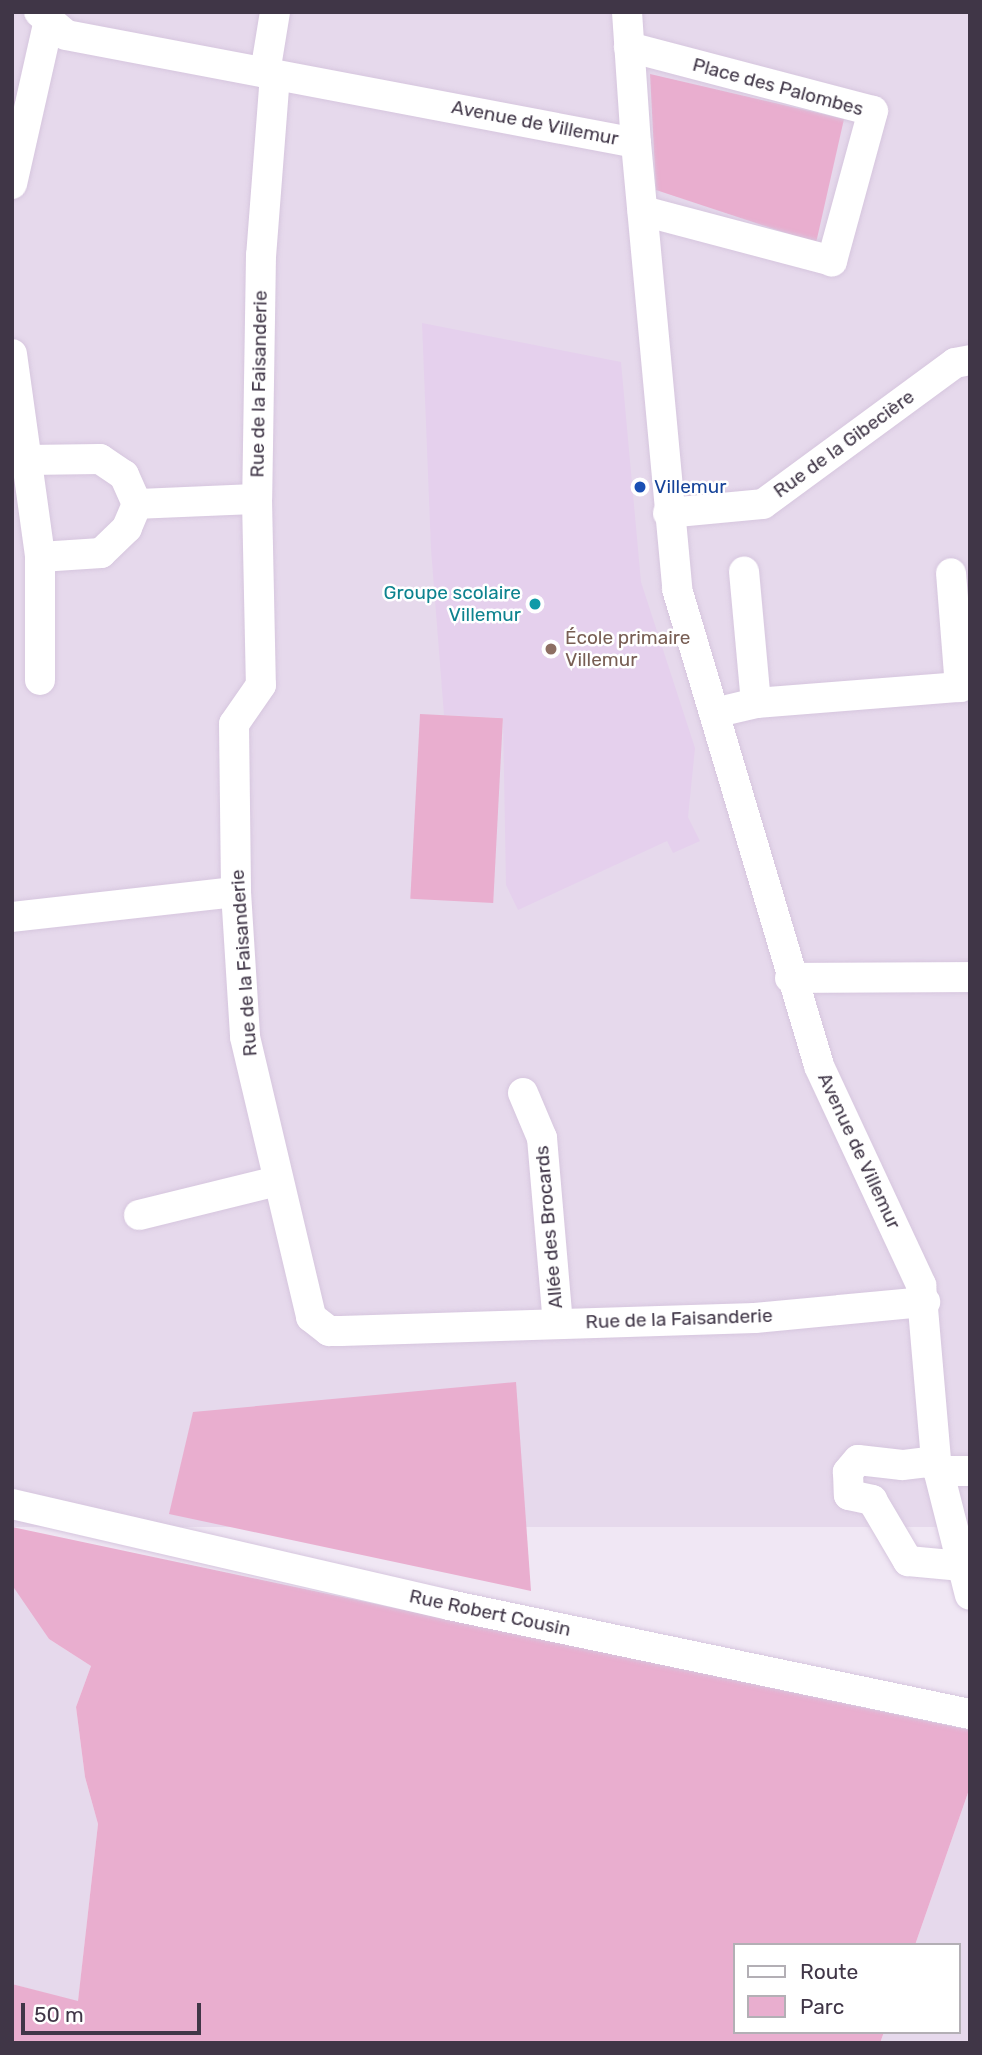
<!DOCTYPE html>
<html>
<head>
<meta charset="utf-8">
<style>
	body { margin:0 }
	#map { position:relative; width:982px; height:2055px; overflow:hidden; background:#f0e7f4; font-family:Rubik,sans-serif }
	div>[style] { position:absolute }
	.residential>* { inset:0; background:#e6d9ec; transform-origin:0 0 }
	.education>* { inset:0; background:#e5d0ed }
	.green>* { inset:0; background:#e9aecf; transform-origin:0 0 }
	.roads { filter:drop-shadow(0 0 2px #d6c6de) drop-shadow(0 0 2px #d6c6de) }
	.minor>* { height:30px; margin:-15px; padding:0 15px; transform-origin:15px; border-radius:15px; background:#fff }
	.dots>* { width:19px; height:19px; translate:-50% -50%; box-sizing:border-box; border:4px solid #fff; border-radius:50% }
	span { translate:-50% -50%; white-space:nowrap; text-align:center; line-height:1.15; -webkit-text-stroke:5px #fff; paint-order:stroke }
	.street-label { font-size:19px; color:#403647 }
	.transit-label { font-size:19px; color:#164399 }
	.left { translate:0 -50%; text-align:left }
	.culture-label { font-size:19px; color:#0d838f }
	.right { translate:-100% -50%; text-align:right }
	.education-label { font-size:19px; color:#785e54 }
	.frame { position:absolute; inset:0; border:14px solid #403647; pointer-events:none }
	.legend { position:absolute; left:733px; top:1943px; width:228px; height:91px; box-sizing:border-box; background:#fff; border:2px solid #b3afb5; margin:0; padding:9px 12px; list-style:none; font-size:21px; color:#403647 }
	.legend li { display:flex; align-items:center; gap:14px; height:35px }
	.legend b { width:35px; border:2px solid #b3afb5 }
	.scale { position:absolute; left:21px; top:2003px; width:180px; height:32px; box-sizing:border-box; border:4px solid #403647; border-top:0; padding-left:9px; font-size:21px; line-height:24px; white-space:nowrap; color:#403647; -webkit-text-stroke:5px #fff; paint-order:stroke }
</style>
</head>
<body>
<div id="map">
	<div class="residential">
		<i style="left:12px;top:12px;width:958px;height:1515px"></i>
		<i style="clip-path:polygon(14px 1584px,49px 1639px,91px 1666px,76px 1707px,85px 1777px,98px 1824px,78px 2002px,12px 1984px)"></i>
		<i style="clip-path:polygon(970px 1787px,970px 2043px,880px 2043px,884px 2032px,959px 2032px,959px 1945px,915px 1945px)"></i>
	</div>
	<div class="education">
		<i style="clip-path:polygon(422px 323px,621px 362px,641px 582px,695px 748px,688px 817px,700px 841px,673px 853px,667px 841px,518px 910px,506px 885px,503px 718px,444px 715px,431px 549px)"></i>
	</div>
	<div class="green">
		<i style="clip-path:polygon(650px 74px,844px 119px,816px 243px,656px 190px)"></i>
		<i style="left:420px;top:714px;width:83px;height:185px;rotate:3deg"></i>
		<i style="clip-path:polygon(516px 1382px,531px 1591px,169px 1514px,193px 1412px)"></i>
		<i style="clip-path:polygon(12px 1527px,970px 1730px,970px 1787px,915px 1945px,735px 1945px,735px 2032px,884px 2032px,880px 2043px,12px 2043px,12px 1984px,78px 2001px,98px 1824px,85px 1777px,76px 1707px,91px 1666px,49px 1639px,12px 1585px)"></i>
	</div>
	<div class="roads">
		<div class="minor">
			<i style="left:39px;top:12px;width:35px;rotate:40deg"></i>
			<i style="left:66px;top:35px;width:580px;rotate:10.73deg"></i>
			<i style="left:636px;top:143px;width:448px;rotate:84.7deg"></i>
			<i style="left:677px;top:589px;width:498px;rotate:73.4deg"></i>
			<i style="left:819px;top:1066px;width:242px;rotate:65deg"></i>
			<i style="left:921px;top:1285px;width:177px;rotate:85.1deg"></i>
			<i style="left:936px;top:1461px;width:138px;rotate:75.8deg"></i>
			<i style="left:627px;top:12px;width:131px;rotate:86.1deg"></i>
			<i style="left:629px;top:47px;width:252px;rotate:14.7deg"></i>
			<i style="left:873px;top:111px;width:156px;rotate:105.3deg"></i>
			<i style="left:832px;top:261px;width:196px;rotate:-165.2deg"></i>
			<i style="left:265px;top:73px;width:62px;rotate:-80.7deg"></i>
			<i style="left:275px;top:75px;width:181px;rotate:94.4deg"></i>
			<i style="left:261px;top:255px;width:244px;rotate:90.9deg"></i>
			<i style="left:257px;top:499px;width:186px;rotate:88.8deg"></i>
			<i style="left:261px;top:685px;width:47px;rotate:124.7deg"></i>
			<i style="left:234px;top:724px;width:168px;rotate:89.3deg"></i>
			<i style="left:236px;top:892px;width:145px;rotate:86.4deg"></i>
			<i style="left:245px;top:1037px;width:288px;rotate:76.7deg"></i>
			<i style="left:311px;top:1317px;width:23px;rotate:38deg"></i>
			<i style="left:329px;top:1331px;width:12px"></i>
			<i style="left:341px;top:1331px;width:414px;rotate:-1.8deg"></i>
			<i style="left:755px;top:1318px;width:171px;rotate:-5.4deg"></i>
			<i style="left:12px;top:184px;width:164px;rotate:-77.3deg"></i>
			<i style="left:12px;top:354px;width:205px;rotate:82.1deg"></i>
			<i style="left:40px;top:557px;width:123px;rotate:90deg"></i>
			<i style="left:27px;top:460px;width:73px;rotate:-0.8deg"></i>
			<i style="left:100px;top:459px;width:29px;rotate:34deg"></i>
			<i style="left:124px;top:475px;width:32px;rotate:66deg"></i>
			<i style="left:137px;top:504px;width:26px;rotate:113deg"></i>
			<i style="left:127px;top:528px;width:36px;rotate:136deg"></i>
			<i style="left:101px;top:553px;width:61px;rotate:176.2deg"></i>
			<i style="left:137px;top:504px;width:120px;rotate:-2.4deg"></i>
			<i style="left:668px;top:513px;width:95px;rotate:-5.4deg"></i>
			<i style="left:763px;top:504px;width:238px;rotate:-36.3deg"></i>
			<i style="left:955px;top:363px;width:15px;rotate:-11deg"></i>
			<i style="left:756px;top:703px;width:205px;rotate:-4.5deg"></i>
			<i style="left:960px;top:687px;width:114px;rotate:-94.5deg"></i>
			<i style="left:714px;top:713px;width:43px;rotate:-13.4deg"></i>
			<i style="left:756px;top:703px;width:132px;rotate:-95.2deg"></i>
			<i style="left:12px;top:917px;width:225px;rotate:-6.4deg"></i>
			<i style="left:790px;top:978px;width:180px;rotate:-0.3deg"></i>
			<i style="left:523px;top:1093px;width:49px;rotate:67.1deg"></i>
			<i style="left:542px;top:1138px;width:186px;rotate:85.1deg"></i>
			<i style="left:139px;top:1215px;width:142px;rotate:-13.8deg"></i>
			<i style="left:936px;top:1461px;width:34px;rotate:173deg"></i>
			<i style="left:902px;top:1465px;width:44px;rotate:-173.5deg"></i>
			<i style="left:858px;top:1460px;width:16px;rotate:130deg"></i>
			<i style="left:848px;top:1472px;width:23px;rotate:88deg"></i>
			<i style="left:849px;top:1495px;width:24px;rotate:12deg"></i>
			<i style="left:872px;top:1500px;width:71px;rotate:59.5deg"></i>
			<i style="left:908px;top:1561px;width:54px;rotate:5.3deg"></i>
			<i style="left:938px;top:1471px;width:32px"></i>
			<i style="left:12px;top:1504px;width:449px;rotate:13deg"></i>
			<i style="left:449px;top:1605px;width:532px;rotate:11.82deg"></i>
		</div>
	</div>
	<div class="dots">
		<i style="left:640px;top:487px;background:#1a4fb4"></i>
		<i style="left:535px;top:604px;background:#0f9aa8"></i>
		<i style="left:551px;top:649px;background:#8d6e63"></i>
	</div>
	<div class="street-label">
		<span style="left:778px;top:87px;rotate:15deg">Place des Palombes</span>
		<span style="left:535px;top:123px;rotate:11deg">Avenue de Villemur</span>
		<span style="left:259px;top:384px;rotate:-89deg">Rue de la Faisanderie</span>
		<span style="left:844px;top:444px;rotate:-36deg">Rue de la Gibecière</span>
		<span style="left:244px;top:963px;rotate:-94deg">Rue de la Faisanderie</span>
		<span style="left:859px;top:1151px;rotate:65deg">Avenue de Villemur</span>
		<span style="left:549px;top:1227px;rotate:-95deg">Allée des Brocards</span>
		<span style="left:679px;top:1319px;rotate:-2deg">Rue de la Faisanderie</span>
		<span style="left:490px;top:1613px;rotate:12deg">Rue Robert Cousin</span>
	</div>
	<div class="transit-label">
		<span class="left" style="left:654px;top:487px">Villemur</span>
	</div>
	<div class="culture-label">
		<span class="right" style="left:521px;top:604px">Groupe scolaire<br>Villemur</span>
	</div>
	<div class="education-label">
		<span class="left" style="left:565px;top:649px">École primaire<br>Villemur</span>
	</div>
	<div class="frame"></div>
	<ul class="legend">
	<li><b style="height:9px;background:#fff"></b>Route</li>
	<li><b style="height:19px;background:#e9aecf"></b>Parc</li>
	</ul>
	<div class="scale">50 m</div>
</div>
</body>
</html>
